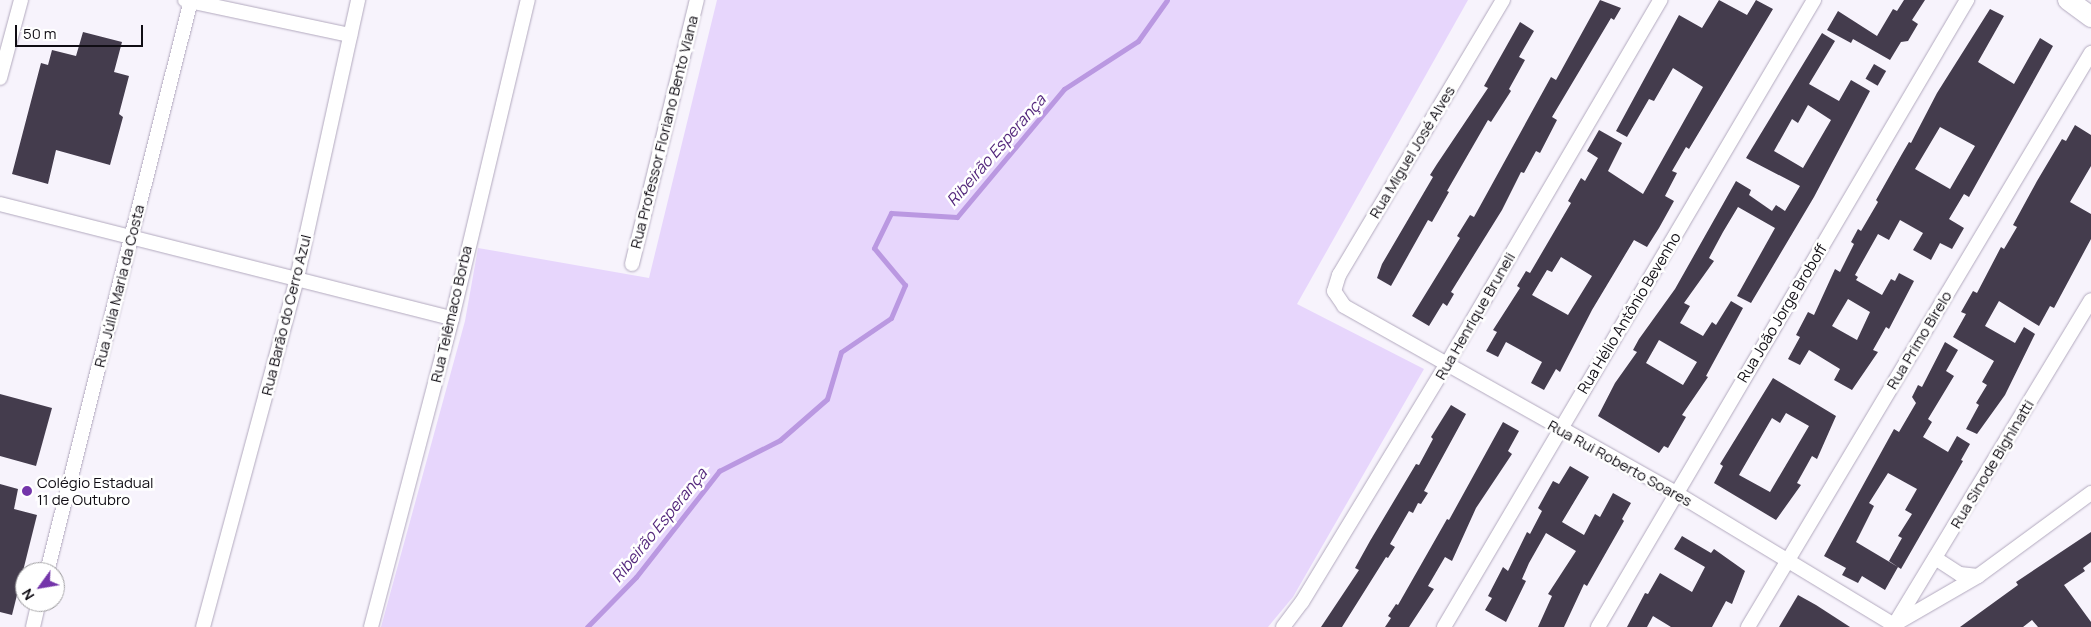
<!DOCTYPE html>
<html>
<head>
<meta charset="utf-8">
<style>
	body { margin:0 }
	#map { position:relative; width:2091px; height:627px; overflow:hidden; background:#f7f3fc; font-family:Manrope,sans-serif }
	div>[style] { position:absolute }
	.green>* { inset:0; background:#e7d6fc }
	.stream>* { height:5px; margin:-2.5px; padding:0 2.5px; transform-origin:2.5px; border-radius:2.5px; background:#ba98e1 }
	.building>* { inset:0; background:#443c4d; transform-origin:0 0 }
	.roads { filter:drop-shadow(0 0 1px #b2a9be) drop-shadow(0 0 1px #b2a9be) }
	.street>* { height:14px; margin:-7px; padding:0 7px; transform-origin:7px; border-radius:7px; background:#fff }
	.secondary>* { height:20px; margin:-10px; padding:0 10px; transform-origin:10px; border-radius:10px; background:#fff }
	.dots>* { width:14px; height:14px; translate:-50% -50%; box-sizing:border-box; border:2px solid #fff; border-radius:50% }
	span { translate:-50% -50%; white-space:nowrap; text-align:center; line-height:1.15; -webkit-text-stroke:5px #fff; paint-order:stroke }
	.street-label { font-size:15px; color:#100d14 }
	.poi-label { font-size:15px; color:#100d14 }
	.left { translate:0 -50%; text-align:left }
	.water-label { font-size:16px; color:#55297d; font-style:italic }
	.north { position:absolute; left:15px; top:562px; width:50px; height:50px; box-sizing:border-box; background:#fff; border:1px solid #9f9ea1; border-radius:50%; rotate:238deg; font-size:14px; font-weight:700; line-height:20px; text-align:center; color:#100d14 }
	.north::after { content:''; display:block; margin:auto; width:18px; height:22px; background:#7435aa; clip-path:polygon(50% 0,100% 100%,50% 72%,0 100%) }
	.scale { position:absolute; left:15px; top:25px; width:128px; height:22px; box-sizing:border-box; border:2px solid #100d14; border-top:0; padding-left:6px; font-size:15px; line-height:18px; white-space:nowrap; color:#100d14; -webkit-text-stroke:4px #fff; paint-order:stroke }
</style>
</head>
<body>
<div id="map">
	<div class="green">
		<i style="clip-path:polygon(717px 0,1468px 0,1297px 304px,1424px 369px,1293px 597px,1268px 627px,381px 627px,465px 321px,478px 248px,649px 278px)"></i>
	</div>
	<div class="stream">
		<i style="left:587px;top:627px;width:70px;rotate:-45.6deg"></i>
		<i style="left:636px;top:577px;width:135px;rotate:-51.9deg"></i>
		<i style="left:719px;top:471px;width:68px;rotate:-26.9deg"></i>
		<i style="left:780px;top:440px;width:62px;rotate:-41.1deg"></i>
		<i style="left:827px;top:399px;width:49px;rotate:-73.4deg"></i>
		<i style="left:841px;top:352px;width:60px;rotate:-34.2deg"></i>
		<i style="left:891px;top:318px;width:36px;rotate:-67deg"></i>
		<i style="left:905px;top:285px;width:48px;rotate:-130deg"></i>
		<i style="left:874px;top:248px;width:39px;rotate:-64deg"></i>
		<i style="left:891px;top:213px;width:66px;rotate:3.5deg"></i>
		<i style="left:957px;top:217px;width:167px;rotate:-50.1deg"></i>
		<i style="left:1064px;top:89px;width:88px;rotate:-33deg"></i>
		<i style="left:1138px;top:41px;width:50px;rotate:-54.7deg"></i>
	</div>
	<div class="building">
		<i style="clip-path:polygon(1600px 0,1621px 8px,1614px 20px,1611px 18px,1552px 117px,1557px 120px,1540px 153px,1536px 151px,1524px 173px,1521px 172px,1502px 210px,1451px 292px,1454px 294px,1447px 306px,1443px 303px,1429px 326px,1412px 316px,1460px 238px,1457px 236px,1470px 215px,1474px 217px,1551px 77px,1556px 80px)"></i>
		<i style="clip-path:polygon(evenodd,1719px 0,1747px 15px,1756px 0,1773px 9px,1689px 149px,1686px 147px,1672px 171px,1677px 173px,1665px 196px,1674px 201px,1659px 228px,1647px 247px,1634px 240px,1592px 310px,1560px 372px,1556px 369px,1544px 390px,1531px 383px,1542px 362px,1506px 342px,1498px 357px,1486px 351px,1497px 332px,1493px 330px,1520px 288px,1517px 286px,1526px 271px,1530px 273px,1571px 203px,1568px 201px,1581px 178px,1585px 181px,1598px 158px,1587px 151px,1599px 130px,1622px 143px,1608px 171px,1643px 194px,1703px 87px,1673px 68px,1654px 101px,1649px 99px,1627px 137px,1616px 131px,1679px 15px,1702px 28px,1719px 0,1561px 257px,1592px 276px,1568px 315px,1532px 295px,1547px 270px,1552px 272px,1561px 257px)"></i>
		<i style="clip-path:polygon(1904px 0,1925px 0,1912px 20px,1918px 24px,1908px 41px,1901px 42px,1890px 60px,1853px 39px,1851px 43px,1827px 30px,1838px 11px,1877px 36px,1893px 9px,1897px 11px)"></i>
		<i style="clip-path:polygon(evenodd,1990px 9px,2004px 16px,1978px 62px,2014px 84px,2040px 38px,2053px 46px,1969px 197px,1964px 194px,1949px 219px,1964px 228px,1952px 249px,1940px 243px,1931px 260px,1913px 250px,1923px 233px,1900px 220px,1889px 240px,1878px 234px,1855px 275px,1858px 277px,1856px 280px,1882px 295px,1891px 279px,1895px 281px,1899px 273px,1914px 281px,1889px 329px,1886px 327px,1873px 350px,1878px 352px,1852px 390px,1834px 380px,1840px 369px,1809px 350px,1800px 365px,1788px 359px,1800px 337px,1796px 335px,1808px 312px,1814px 315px,1835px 269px,1840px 272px,1854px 244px,1851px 242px,1858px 229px,1861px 231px,1878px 202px,1876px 200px,1902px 154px,1909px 142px,1911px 143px,1937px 93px,1990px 9px,1940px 127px,1975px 146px,1950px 189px,1915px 169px,1940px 127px,1990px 9px,1848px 299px,1870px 312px,1857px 340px,1832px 326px,1848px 299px)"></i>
		<i style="clip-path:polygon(1520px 22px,1534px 31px,1519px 57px,1525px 60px,1509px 89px,1511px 91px,1491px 122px,1488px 120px,1447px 191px,1449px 192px,1432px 222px,1428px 220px,1391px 286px,1377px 278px,1382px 264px,1433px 177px,1430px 175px,1437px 164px,1488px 88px,1484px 86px)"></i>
		<i style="clip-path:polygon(83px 32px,122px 42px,114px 72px,129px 76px,119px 114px,123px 117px,110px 165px,56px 150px,48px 184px,12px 174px,41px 63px,48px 65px,52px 50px,76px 56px)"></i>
		<i style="clip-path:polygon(evenodd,1822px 33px,1835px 41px,1809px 84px,1839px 101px,1851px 80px,1870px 91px,1814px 197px,1751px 303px,1737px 296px,1775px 228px,1738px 207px,1723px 232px,1709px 258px,1714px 261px,1684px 303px,1690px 306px,1680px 323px,1703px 336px,1712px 322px,1716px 325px,1731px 301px,1743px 308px,1706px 376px,1708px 377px,1682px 415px,1686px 417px,1668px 448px,1664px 446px,1659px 453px,1598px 416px,1615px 383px,1637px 352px,1633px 350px,1639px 339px,1675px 289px,1736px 181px,1751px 190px,1749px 195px,1772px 211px,1776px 205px,1785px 211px,1800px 186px,1746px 158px,1822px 33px,1808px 105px,1831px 120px,1803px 168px,1774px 151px,1792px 119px,1798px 123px,1808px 105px,1822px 33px,1659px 340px,1697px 362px,1683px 385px,1646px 363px,1659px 340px)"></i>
		<i style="left:1874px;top:64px;width:14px;height:17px;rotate:30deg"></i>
		<i style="clip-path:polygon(2075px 125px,2091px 135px,2091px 166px,2070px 202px,2091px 214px,2091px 239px,2054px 308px,2050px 306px,2039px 326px,1999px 301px,1985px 326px,2015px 343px,2024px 327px,2035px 334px,2005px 395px,1977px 434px,1966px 429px,1979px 405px,1976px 403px,1987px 385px,1982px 382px,1994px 361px,1953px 337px,1966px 314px,1961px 312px,1973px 291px,1977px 293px,2001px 247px,2004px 249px,2017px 227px,2013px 225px,2037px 181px,2062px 139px,2066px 141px)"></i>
		<i style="clip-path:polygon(1945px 342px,1958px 350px,1946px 371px,1954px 376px,1928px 419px,1932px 422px,1923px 437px,1948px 452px,1957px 436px,1970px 444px,1961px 460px,1963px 461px,1901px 569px,1889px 561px,1902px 538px,1898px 536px,1912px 514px,1905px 510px,1917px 489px,1888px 473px,1869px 503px,1874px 506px,1856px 542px,1898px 567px,1885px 590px,1862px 576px,1858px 583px,1842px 575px,1846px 568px,1824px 556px,1894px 429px,1899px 432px,1916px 403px,1912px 397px,1918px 385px,1922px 387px)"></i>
		<i style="clip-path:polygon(evenodd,1773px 378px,1836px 416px,1817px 459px,1812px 456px,1797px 483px,1801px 485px,1776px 520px,1714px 483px,1723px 466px,1720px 464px,1773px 378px,1786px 413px,1809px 426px,1770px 492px,1739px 475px,1772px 418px,1780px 423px,1786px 413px)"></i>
		<i style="clip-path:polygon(0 394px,52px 408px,36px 466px,0 456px)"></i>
		<i style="clip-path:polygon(1451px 405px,1466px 414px,1424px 491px,1428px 493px,1421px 504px,1418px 503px,1413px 513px,1409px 511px,1390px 544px,1395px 547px,1388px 558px,1386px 557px,1342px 627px,1321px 627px,1359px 570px,1355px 568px,1370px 541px,1416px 464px,1419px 465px,1433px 439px,1431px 437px)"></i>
		<i style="clip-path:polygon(1503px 422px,1519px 431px,1508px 451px,1512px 454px,1476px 508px,1452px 561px,1445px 557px,1428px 586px,1434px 589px,1409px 627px,1385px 627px,1391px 618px,1388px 616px,1396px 604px,1398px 605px,1447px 519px,1449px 520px)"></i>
		<i style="clip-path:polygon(1570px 466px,1589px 477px,1562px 522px,1584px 535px,1595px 514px,1600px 517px,1613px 493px,1631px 503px,1622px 519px,1624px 521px,1587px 586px,1584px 584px,1564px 627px,1538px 627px,1552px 596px,1548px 594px,1576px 551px,1546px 533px,1529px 563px,1522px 579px,1526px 581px,1506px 622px,1485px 610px,1492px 598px,1488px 596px,1503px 567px,1508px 571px,1527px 532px,1530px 534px,1542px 511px,1538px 508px,1553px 481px,1559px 484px)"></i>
		<i style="clip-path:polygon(0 484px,18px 489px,14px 509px,37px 515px,12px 615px,0 612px)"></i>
		<i style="clip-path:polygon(2091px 532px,2091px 562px,2083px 568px,2085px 571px,2064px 585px,2091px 622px,2091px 627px,2038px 627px,2032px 620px,2023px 627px,1960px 627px,2018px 585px,2016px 582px)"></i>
		<i style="clip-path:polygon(1682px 536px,1711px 553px,1714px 549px,1745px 571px,1732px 604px,1726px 601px,1712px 627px,1671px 627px,1653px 616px,1647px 627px,1627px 627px,1645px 593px,1648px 594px,1660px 573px,1692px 592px,1705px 567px,1674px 549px)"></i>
		<i style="clip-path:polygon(1798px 595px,1816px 605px,1850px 627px,1779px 627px)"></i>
	</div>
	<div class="roads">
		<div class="street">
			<i style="left:185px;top:0;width:169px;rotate:12deg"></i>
			<i style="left:1503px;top:0;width:320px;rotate:120.8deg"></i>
			<i style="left:1339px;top:275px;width:17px;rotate:107deg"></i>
			<i style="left:1334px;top:291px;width:18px;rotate:56deg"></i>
			<i style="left:1344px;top:306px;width:381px;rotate:29.4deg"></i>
			<i style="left:1676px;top:493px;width:255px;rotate:31.2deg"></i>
			<i style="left:0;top:78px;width:81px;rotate:-74.9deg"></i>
			<i style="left:0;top:204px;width:466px;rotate:14.2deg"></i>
			<i style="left:632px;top:264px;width:272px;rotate:-76.2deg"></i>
			<i style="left:1935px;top:558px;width:30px;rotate:33deg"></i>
			<i style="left:1960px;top:574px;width:18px;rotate:6deg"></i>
			<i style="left:47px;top:572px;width:590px;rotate:-75.87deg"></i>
			<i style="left:1897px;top:623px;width:94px;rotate:-30.1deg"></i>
			<i style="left:1978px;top:576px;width:140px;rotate:-36.3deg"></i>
			<i style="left:33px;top:627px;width:26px;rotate:-77deg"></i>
			<i style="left:203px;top:627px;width:361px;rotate:-74.9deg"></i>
			<i style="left:297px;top:278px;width:285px;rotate:-77.6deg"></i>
			<i style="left:371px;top:627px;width:319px;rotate:-75.3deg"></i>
			<i style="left:452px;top:318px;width:327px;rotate:-76.6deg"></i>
			<i style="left:1283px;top:627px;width:31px;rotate:-53deg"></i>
			<i style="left:1302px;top:602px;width:281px;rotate:-58.7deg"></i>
			<i style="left:1448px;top:362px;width:420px;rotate:-59.6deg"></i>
			<i style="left:1444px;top:627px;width:728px;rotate:-59.45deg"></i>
			<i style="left:1598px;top:627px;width:728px;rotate:-59.52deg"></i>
			<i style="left:1748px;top:627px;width:669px;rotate:-59.14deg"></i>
			<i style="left:1893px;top:627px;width:382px;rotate:-58.8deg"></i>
		</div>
		<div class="secondary">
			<i style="left:2068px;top:0;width:29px;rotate:36deg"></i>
		</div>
	</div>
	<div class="dots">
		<i style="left:27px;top:491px;background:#7435aa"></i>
	</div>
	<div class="street-label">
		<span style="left:664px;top:132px;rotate:-76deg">Rua Professor Floriano Bento Viana</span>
		<span style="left:1412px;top:152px;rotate:-59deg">Rua Miguel José Alves</span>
		<span style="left:119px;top:286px;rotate:-76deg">Rua Júlia Maria da Costa</span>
		<span style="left:1629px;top:313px;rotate:-59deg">Rua Hélio Antônio Bevenho</span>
		<span style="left:1782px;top:313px;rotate:-59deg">Rua João Jorge Broboff</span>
		<span style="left:451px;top:314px;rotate:-77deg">Rua Telêmaco Borba</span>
		<span style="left:286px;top:315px;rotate:-76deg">Rua Barão do Cerro Azul</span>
		<span style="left:1475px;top:316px;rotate:-60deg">Rua Henrique Bruneli</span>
		<span style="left:1919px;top:340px;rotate:-59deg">Rua Primo Birelo</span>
		<span style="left:1620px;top:463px;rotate:29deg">Rua Rui Roberto Soares</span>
		<span style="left:1992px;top:464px;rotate:-59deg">Rua Sinode Bighinatti</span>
	</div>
	<div class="poi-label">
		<span class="left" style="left:37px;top:491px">Colégio Estadual<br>11 de Outubro</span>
	</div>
	<div class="water-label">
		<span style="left:996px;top:150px;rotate:-49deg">Ribeirão Esperança</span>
		<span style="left:659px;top:525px;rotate:-51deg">Ribeirão Esperança</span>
	</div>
	<div class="north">N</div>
	<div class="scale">50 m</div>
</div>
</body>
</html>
